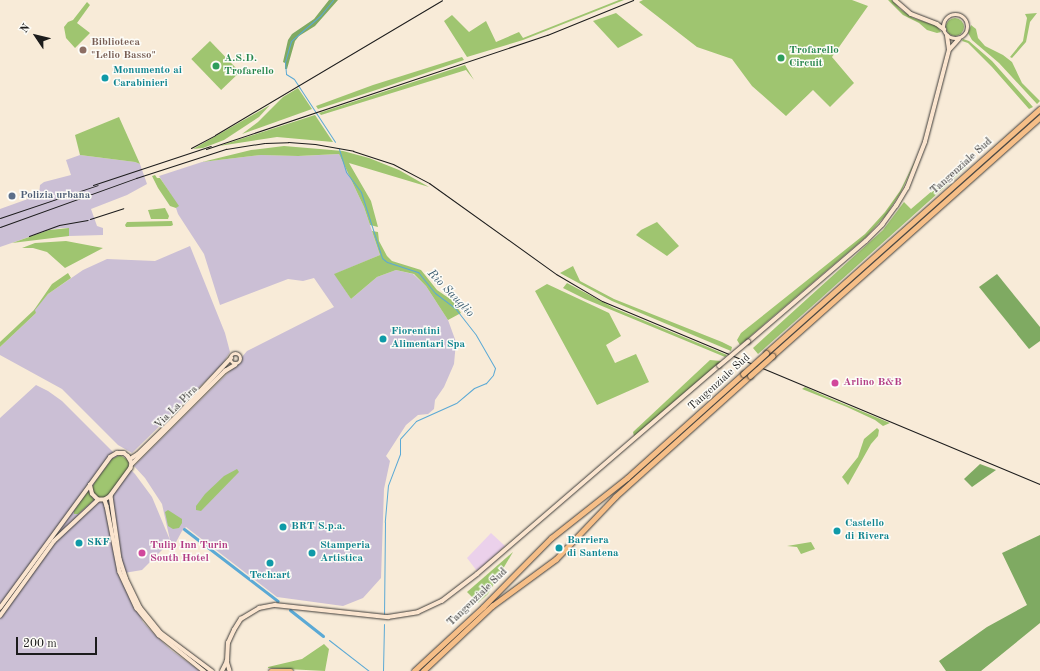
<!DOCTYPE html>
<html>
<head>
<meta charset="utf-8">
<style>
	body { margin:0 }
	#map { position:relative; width:1040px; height:671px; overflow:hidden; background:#f8ebd8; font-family:"Old Standard TT",serif }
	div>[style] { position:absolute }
	.built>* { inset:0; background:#ebd1eb }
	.industrial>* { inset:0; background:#cbbfd5 }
	.green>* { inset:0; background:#9fc570; transform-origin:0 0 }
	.round { border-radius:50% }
	.forest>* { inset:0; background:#7faa62 }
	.stream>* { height:1px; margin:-0.5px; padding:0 0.5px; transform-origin:0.5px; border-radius:0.5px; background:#5ba9d5 }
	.canal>* { height:3px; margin:-1.5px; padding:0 1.5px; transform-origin:1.5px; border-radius:1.5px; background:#5ba9d5 }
	.roads { filter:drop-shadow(0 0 1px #3d3b38) drop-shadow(0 0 1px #3d3b38) }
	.secondary>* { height:3.5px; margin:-1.75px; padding:0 1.75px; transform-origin:1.75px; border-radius:1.75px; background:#fbe5cf }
	.secondary>.ring { margin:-1.75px; padding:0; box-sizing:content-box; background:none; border:3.5px solid #fbe5cf; border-radius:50% }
	.highway>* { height:4.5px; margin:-2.25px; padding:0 2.25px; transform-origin:2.25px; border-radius:2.25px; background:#f6be87 }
	.rail>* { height:1px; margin:-0.5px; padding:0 0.5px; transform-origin:0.5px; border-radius:0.5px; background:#1c1c1c }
	.bridges { filter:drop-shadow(0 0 1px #3d3b38) drop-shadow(0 0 1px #3d3b38) }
	.secondary-bridge>* { height:3.5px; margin:-1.75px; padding:0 1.75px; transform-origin:1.75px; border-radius:1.75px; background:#fbe5cf }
	.highway-bridge>* { height:4.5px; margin:-2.25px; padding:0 2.25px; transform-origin:2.25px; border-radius:2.25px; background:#f6be87 }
	.dots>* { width:11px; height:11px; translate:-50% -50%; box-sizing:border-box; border:2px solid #fdfcf7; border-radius:50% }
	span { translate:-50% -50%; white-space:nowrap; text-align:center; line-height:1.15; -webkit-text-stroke:3px #fdfcf7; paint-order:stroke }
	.education-label { font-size:11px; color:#785e54; font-weight:700 }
	.left { translate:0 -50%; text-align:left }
	.leisure-label { font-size:11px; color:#27864d; font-weight:700 }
	.culture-label { font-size:11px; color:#0d838f; font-weight:700 }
	.street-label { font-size:11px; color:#1c1c1c }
	.service-label { font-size:11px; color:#4e5e75; font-weight:700 }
	.hotel-label { font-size:11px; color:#b23c85; font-weight:700 }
	.water-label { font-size:12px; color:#385b6f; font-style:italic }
	.north { position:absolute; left:16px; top:16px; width:40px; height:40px; -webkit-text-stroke:3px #fdfcf7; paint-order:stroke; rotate:305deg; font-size:11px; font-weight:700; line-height:16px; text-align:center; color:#1c1c1c }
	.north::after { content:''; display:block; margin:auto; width:14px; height:18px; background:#1c1c1c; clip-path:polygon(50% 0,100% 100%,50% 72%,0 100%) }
	.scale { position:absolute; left:16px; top:637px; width:81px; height:18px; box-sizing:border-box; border:2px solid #1c1c1c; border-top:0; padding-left:5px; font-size:12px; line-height:14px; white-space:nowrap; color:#1c1c1c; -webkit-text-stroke:3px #fdfcf7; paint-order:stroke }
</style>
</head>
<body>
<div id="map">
	<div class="built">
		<i style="clip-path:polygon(491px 533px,505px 546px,477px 571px,467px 558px)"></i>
	</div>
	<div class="industrial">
		<i style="clip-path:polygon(339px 154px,364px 207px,380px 255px,335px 274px,351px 299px,377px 277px,396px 270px,413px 274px,426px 286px,448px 320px,456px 342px,454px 364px,444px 387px,435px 400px,434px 409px,428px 414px,418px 415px,406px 425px,386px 456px,390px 461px,384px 489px,381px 578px,363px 598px,343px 606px,277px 597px,186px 527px,182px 531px,175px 544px,171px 544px,170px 542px,142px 570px,118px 574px,143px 622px,154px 634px,171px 650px,200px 671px,0 671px,0 418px,36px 385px,48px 391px,62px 401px,135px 474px,152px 497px,170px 540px,162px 504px,145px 478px,134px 466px,232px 369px,247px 351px,334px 307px,314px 278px,303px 281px,288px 279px,220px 305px,204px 254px,178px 214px,176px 208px,178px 206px,159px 176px,202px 162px,261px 155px,300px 156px)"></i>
		<i style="clip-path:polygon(80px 155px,135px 162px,140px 164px,147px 184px,127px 195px,91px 209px,97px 226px,103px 228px,103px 235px,69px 236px,69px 228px,61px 228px,49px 230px,0 247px,0 209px,39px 195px,40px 185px,44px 182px,71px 175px,66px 160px)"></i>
		<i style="clip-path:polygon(190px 246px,225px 333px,230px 352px,222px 365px,132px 453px,118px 445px,62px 389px,0 355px,0 347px,36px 313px,34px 310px,48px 294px,83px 270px,107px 259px,155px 261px)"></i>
	</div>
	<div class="green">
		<i style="clip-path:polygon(619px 0,624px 0,523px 40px,467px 57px,444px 21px,452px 15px,469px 32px,486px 21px,496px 42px,519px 32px,523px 38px)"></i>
		<i style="clip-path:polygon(643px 0,852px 0,868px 6px,832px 57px,854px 83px,830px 107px,813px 90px,786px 116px,752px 86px,732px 59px,697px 47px,639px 2px)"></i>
		<i style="clip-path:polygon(888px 0,892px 0,900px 9px,913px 18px,937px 26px,941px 32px,937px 33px,927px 30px,919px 23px,903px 15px)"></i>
		<i style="clip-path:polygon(87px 2px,90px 5px,77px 23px,90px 33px,75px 48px,66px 38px,64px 27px,68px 22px,73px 20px)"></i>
		<i style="clip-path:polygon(616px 13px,643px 35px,618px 48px,593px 21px)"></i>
		<i style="clip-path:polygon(1037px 13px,1030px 22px,1026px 42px,1012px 58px,1010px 57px,1023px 41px,1027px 18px,1025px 14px)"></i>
		<i class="round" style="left:946px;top:18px;width:18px;height:18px"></i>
		<i style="clip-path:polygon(971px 25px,976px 29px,978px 38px,985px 46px,1003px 55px,1012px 62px,1022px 83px,1040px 101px,1037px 104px,999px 63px,972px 40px,968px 33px)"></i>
		<i style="clip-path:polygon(963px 39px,969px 41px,992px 61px,1033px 107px,1029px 109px,992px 67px,968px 43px,962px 41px)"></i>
		<i style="left:210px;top:41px;width:43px;height:26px;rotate:46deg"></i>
		<i style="clip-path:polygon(462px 57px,464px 60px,379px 89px,318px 109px,316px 106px,373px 85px)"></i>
		<i style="clip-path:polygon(465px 65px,474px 80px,466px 70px,321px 115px,319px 113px)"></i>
		<i style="clip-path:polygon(298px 88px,312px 109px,242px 134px,258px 122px,283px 97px)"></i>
		<i style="clip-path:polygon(270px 105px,259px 117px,224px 140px,203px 148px,193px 149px)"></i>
		<i style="clip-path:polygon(315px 115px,333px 142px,277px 137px,219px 146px)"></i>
		<i style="clip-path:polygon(119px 117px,140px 164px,135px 162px,80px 155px,75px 135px)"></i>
		<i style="clip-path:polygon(284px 146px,343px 151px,369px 158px,399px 170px,429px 187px,349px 163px,371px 201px,378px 227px,370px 225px,364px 207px,339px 154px,298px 156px,261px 155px,202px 162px,251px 150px)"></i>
		<i style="clip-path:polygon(919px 153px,901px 192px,886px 215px,867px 236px,740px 345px,737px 340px,741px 333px,865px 234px,885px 212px,900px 191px)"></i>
		<i style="clip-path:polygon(960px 167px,967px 167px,819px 300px,758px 354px,753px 348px,883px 230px,904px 202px,911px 209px)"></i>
		<i style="clip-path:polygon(155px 175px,157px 178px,160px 178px,179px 206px,176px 208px,170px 206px,158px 188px,152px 176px)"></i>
		<i style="clip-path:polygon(165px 208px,169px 216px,168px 219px,151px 219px,148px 210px)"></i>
		<i style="clip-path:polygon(172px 221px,173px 225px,171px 226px,126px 227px,125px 225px,127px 222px)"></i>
		<i style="clip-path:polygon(657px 222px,679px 246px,667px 256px,636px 235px,641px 230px)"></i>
		<i style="clip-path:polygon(69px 228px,69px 236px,12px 243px,49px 230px)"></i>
		<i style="clip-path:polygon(372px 231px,378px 232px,379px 241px,387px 256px,392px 261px,421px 270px,437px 290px,453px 301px,461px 313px,448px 320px,426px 286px,414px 274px,396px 270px,377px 277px,351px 299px,334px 274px,380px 255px)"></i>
		<i style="clip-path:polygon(66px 241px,103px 248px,65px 268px,47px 252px,33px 248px,22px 248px,35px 243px)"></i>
		<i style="clip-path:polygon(573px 266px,580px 281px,614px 299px,722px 342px,732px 347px,731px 351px,612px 301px,560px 273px)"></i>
		<i style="clip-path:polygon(68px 273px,71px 278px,48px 294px,35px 310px,36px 313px,0 347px,0 342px,34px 310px,52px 284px)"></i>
		<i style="clip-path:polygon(567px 283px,614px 308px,727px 355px,725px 357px,585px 299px,563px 288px)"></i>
		<i style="clip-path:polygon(547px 284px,609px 313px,621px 336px,606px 345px,615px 363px,636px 354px,649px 382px,597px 405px,535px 291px)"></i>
		<i style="clip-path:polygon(710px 360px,721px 361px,634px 436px,633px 432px)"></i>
		<i style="clip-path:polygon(805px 387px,825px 396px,890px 423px,883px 426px,875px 420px,847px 407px,802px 389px)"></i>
		<i style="clip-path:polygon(877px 428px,879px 430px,878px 436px,871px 444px,848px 485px,842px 477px,858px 457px,864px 439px)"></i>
		<i style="clip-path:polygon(120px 455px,128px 460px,129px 467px,110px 496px,103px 499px,97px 497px,93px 493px,92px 488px,95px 482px,112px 459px)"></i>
		<i style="clip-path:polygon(237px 469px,239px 472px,201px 511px,196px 510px,196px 506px,205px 494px,224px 476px)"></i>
		<i style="clip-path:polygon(88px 491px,94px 500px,78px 514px,74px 514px,74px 511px)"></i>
		<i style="clip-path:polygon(168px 510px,182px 519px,182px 523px,179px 528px,173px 529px,168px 526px,165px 512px)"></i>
		<i style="clip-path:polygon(811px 542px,815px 549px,801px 554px,797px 547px,787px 546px)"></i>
		<i style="clip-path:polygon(513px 552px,488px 594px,478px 603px,467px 592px)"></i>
		<i style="clip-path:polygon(324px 644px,329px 649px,325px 671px,268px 668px,268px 667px,302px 659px)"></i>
	</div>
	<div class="forest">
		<i style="clip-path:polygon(329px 0,338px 0,315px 26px,299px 36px,295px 41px,287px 69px,285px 69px,285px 63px,283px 62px,288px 40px,292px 34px,314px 19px)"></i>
		<i style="clip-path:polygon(997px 274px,1040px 327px,1040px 341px,1029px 349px,979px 287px)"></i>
		<i style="clip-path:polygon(980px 464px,996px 470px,972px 487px,964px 479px)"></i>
		<i style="clip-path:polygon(1040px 535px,1040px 623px,981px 671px,946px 671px,939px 661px,987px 627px,1027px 605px,1002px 553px)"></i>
	</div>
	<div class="stream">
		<i style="left:333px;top:0;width:19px;rotate:129deg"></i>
		<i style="left:321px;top:15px;width:40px;rotate:139deg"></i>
		<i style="left:291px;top:41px;width:22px;rotate:106deg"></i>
		<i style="left:285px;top:62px;width:12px;rotate:85deg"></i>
		<i style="left:286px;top:74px;width:9px;rotate:32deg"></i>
		<i style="left:294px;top:79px;width:75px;rotate:56.9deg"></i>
		<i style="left:339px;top:149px;width:24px;rotate:73deg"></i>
		<i style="left:346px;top:172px;width:25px;rotate:53deg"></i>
		<i style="left:361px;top:192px;width:69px;rotate:72.3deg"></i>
		<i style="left:382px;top:258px;width:6px;rotate:39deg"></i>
		<i style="left:387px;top:262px;width:33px;rotate:18deg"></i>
		<i style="left:418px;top:272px;width:27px;rotate:51deg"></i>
		<i style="left:435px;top:293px;width:25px;rotate:37deg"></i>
		<i style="left:455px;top:308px;width:34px;rotate:52deg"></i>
		<i style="left:476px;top:335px;width:38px;rotate:60deg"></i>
		<i style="left:495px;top:368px;width:7px;rotate:106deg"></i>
		<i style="left:493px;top:375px;width:11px;rotate:131deg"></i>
		<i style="left:486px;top:383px;width:13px;rotate:157deg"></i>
		<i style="left:474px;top:388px;width:23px;rotate:140deg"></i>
		<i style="left:456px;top:403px;width:44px;rotate:155.8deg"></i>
		<i style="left:416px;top:421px;width:24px;rotate:132deg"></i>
		<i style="left:400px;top:439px;width:15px;rotate:90deg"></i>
		<i style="left:400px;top:454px;width:33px;rotate:111deg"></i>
		<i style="left:388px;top:485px;width:37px;rotate:95deg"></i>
		<i style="left:385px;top:522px;width:93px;rotate:90.6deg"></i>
		<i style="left:329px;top:640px;width:51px;rotate:37.8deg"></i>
		<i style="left:383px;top:671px;width:47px;rotate:-88.8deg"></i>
	</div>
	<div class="canal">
		<i style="left:184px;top:529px;width:118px;rotate:37.5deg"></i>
		<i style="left:290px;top:610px;width:42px;rotate:38.2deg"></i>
	</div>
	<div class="roads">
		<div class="secondary">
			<i style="left:895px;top:0;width:21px;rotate:41deg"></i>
			<i style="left:911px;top:14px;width:28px;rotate:21deg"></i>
			<i style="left:937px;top:24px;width:9px;rotate:36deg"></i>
			<i class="ring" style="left:944px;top:15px;width:20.5px;height:20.5px"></i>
			<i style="left:950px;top:49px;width:13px;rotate:-48deg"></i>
			<i style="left:748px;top:342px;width:155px;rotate:-40.6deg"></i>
			<i style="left:866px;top:241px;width:23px;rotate:-45deg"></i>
			<i style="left:882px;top:225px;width:24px;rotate:-54deg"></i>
			<i style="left:896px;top:206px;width:21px;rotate:-59deg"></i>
			<i style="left:907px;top:188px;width:49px;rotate:-68.6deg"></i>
			<i style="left:925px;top:142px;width:95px;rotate:-75.4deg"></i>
			<i style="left:949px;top:50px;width:14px;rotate:-98deg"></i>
			<i class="ring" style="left:230.5px;top:353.5px;width:7.5px;height:7.5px"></i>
			<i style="left:117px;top:453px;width:7px"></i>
			<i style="left:124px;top:453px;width:5px;rotate:37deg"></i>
			<i style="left:128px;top:456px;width:8px;rotate:60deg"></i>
			<i style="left:132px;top:463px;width:5px;rotate:101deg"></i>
			<i style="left:131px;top:468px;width:34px;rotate:126deg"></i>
			<i style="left:111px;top:496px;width:7px;rotate:146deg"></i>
			<i style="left:105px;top:500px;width:7px;rotate:180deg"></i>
			<i style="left:98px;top:500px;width:8px;rotate:-135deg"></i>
			<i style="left:92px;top:494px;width:9px;rotate:-103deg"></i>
			<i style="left:90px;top:485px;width:34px;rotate:-54deg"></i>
			<i style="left:110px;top:457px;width:8px;rotate:-30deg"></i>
			<i style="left:130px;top:459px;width:9px;rotate:-32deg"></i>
			<i style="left:138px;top:454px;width:59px;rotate:-44.3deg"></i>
			<i style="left:180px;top:413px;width:75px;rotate:-47.2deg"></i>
			<i style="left:132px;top:464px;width:132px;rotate:-45deg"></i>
			<i style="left:225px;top:371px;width:12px;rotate:-31deg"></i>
			<i style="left:111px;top:496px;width:64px;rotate:81.9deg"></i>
			<i style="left:120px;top:559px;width:20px;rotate:72deg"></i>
			<i style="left:126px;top:578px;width:32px;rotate:64deg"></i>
			<i style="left:140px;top:607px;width:33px;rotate:51deg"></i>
			<i style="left:161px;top:633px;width:64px;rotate:36.7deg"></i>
			<i style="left:105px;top:500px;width:6px;rotate:72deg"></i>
			<i style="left:107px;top:506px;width:67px;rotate:78.9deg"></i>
			<i style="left:120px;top:572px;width:40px;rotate:65deg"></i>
			<i style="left:137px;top:608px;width:35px;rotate:51deg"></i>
			<i style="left:159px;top:635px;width:58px;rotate:38.7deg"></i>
			<i style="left:0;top:608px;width:152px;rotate:-53.8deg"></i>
			<i style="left:0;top:616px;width:92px;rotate:-54.2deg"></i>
			<i style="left:54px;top:541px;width:60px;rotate:-43deg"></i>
			<i style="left:227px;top:661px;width:10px;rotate:73deg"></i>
			<i style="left:222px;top:671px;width:11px;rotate:-63deg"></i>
			<i style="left:227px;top:661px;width:18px;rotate:-87deg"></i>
			<i style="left:228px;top:643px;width:14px;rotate:-65deg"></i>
			<i style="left:234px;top:630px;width:13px;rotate:-58deg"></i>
			<i style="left:241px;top:619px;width:21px;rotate:-31deg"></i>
			<i style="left:259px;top:608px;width:16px;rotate:-11deg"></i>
			<i style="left:275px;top:605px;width:114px;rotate:6.1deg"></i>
			<i style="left:388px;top:617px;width:30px;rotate:-9deg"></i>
			<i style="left:418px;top:612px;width:26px;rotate:-25deg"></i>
			<i style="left:442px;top:601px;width:44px;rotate:-37.6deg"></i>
			<i style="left:477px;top:574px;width:319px;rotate:-40.7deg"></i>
		</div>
		<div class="highway">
			<i style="left:766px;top:353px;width:367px;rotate:-41.7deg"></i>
			<i style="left:772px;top:356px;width:359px;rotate:-41.7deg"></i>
			<i style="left:271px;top:671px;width:20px"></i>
			<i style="left:414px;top:671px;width:94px;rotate:-42.8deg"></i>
			<i style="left:483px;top:607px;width:97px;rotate:-45.4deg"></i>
			<i style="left:551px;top:538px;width:97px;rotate:-38.3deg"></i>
			<i style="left:627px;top:478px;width:156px;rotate:-41.9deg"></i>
			<i style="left:423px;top:671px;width:95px;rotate:-43.3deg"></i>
			<i style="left:492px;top:606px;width:79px;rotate:-36.3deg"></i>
			<i style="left:556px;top:559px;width:86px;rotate:-46.4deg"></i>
			<i style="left:615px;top:497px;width:181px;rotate:-41.9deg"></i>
		</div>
	</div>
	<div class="rail">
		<i style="left:191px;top:148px;width:27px;rotate:-28deg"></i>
		<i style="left:215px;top:135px;width:264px;rotate:-30.7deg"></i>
		<i style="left:206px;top:149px;width:360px;rotate:-18.5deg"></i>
		<i style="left:547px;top:35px;width:93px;rotate:-22.1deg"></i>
		<i style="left:93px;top:185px;width:124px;rotate:-18.3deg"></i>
		<i style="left:0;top:218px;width:103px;rotate:-18.6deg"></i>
		<i style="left:90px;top:219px;width:35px;rotate:-18deg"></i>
		<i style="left:0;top:227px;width:145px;rotate:-19.8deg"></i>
		<i style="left:136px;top:178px;width:95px;rotate:-17.9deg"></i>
		<i style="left:226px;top:149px;width:39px;rotate:-9deg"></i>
		<i style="left:265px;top:143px;width:23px;rotate:-2deg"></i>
		<i style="left:288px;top:142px;width:27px;rotate:4deg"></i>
		<i style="left:315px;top:144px;width:39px;rotate:10deg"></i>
		<i style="left:353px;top:151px;width:42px;rotate:18deg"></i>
		<i style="left:393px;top:164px;width:41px;rotate:27.8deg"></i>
		<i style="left:429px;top:183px;width:156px;rotate:35.6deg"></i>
		<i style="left:556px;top:274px;width:53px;rotate:30.4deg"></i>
		<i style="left:602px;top:301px;width:475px;rotate:22.7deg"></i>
		<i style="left:29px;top:236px;width:32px;rotate:-20deg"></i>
		<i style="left:59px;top:225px;width:29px;rotate:-10deg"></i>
	</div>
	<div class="bridges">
		<div class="secondary-bridge">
			<i style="left:719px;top:366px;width:38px;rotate:-40deg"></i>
		</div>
		<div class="highway-bridge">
			<i style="left:743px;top:374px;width:31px;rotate:-42deg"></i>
			<i style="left:750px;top:376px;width:30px;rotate:-42deg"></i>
		</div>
	</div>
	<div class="dots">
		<i style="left:83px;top:50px;background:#8d6e63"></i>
		<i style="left:781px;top:58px;background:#2e9e5b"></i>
		<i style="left:216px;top:66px;background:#2e9e5b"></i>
		<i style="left:105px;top:78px;background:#0f9aa8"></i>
		<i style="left:12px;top:196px;background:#5c6f8a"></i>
		<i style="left:383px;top:339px;background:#0f9aa8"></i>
		<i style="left:835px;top:383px;background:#d1479c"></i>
		<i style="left:283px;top:527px;background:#0f9aa8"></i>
		<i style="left:837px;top:531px;background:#0f9aa8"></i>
		<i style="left:79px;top:543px;background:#0f9aa8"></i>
		<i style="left:559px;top:548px;background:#0f9aa8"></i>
		<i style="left:142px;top:553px;background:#d1479c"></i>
		<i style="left:312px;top:553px;background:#0f9aa8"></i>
		<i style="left:270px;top:563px;background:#0f9aa8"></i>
	</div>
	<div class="education-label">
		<span class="left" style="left:91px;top:50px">Biblioteca<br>"Lelio Basso"</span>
	</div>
	<div class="leisure-label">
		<span class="left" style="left:789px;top:58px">Trofarello<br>Circuit</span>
		<span class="left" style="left:224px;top:66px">A.S.D.<br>Trofarello</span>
	</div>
	<div class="culture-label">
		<span class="left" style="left:113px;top:78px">Monumento ai<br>Carabinieri</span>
		<span class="left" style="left:391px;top:339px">Fiorentini<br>Alimentari Spa</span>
		<span class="left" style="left:845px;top:531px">Castello<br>di Rivera</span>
		<span class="left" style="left:291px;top:527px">BRT S.p.a.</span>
		<span class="left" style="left:567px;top:548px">Barriera<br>di Santena</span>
		<span class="left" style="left:87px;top:543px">SKF</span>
		<span class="left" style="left:320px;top:553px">Stamperia<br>Artistica</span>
		<span style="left:270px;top:576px">Tech:art</span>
	</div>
	<div class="street-label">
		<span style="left:962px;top:167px;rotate:-42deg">Tangenziale Sud</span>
		<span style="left:720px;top:383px;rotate:-42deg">Tangenziale Sud</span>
		<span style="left:177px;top:408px;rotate:-45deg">Via La Pira</span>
		<span style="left:478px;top:598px;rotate:-44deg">Tangenziale Sud</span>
	</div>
	<div class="service-label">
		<span class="left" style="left:20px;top:196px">Polizia urbana</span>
	</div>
	<div class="hotel-label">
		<span class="left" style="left:843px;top:383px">Arlino B&amp;B</span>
		<span class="left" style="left:150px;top:553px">Tulip Inn Turin<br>South Hotel</span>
	</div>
	<div class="water-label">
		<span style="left:450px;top:294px;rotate:46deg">Rio Sauglio</span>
	</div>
	<div class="north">N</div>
	<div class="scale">200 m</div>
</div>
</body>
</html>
